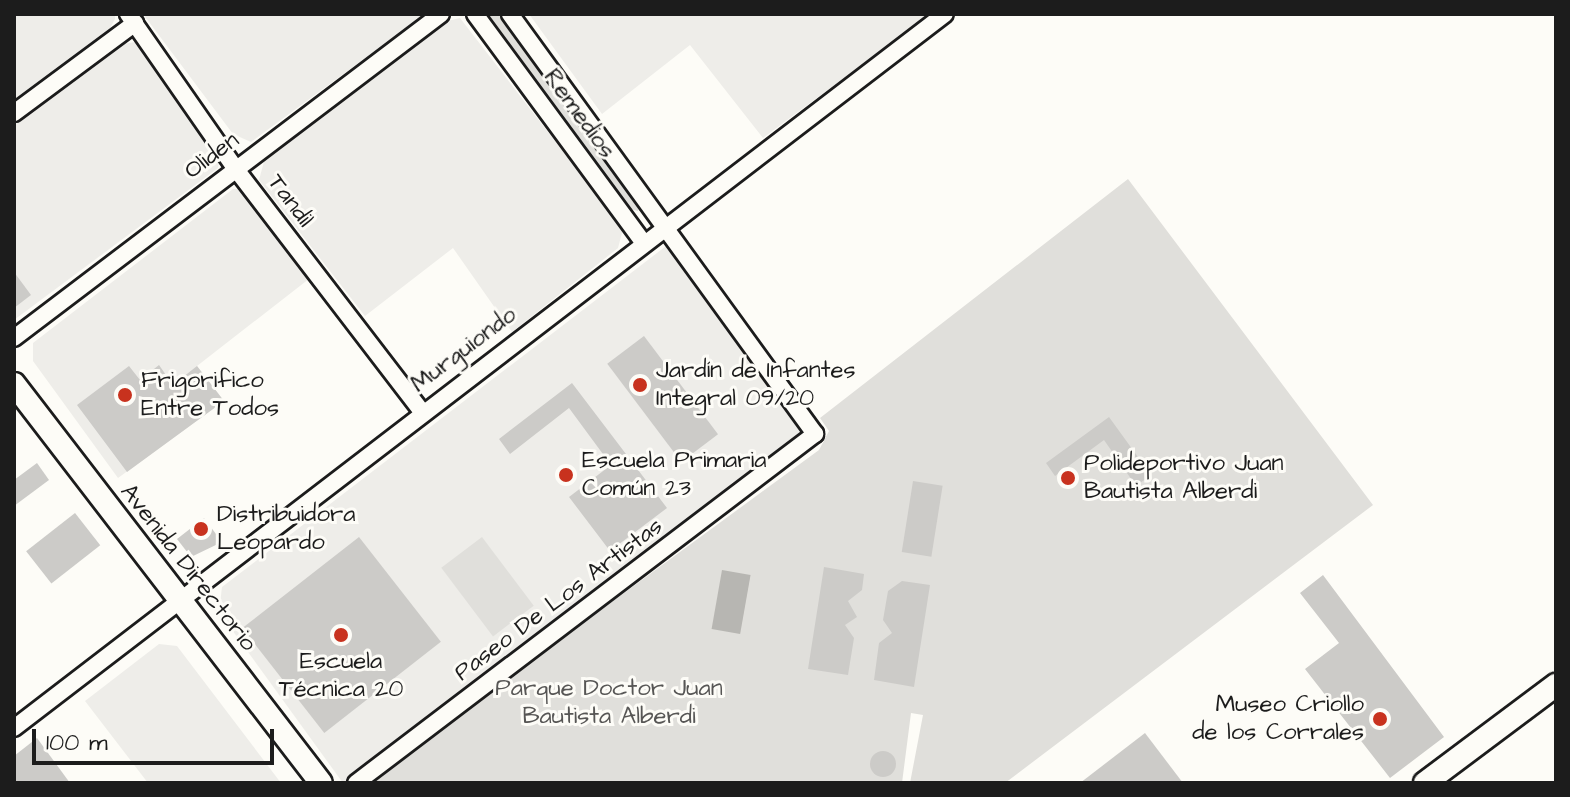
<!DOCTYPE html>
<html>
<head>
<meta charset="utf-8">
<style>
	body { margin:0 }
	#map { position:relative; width:1570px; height:797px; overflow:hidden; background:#fdfcf7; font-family:"Architects Daughter",sans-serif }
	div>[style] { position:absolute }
	.built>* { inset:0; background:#eeede9 }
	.green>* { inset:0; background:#e0dfdb; transform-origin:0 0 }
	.water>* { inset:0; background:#b7b6b2; transform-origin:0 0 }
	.building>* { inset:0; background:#cccbc8; transform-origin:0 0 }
	.round { border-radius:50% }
	.roads { filter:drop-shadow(2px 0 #1c1c1c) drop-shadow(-2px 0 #1c1c1c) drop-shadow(0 2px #1c1c1c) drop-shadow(0 -2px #1c1c1c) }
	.minor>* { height:16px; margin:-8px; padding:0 8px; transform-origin:8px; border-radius:8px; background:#fdfcf7 }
	.major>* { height:22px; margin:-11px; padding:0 11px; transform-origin:11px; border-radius:11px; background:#fdfcf7 }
	.dots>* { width:22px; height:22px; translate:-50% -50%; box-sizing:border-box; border:4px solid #fdfcf7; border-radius:50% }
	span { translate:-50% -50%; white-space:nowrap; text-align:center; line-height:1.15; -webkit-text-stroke:6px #fdfcf7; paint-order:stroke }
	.street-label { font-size:24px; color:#1c1c1c }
	.poi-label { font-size:24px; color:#1c1c1c }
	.left { translate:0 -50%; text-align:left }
	.right { translate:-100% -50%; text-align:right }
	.park-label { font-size:24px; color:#575655 }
	.frame { position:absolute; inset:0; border:16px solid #1c1c1c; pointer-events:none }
	.scale { position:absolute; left:32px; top:729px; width:242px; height:36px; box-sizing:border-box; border:4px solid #1c1c1c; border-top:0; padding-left:10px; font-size:24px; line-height:28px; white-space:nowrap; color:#1c1c1c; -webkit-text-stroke:6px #fdfcf7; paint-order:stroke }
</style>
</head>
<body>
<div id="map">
	<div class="built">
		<i style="clip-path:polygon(14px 14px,115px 14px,115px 19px,107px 34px,14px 105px)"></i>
		<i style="clip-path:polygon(143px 14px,425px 14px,251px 142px,233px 134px)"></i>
		<i style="clip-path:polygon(529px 14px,930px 14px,763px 138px,690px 45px,602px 114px)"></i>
		<i style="clip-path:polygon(460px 18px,623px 229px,618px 248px,512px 332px,453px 248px,365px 316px,259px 180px,265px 158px,443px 22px)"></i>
		<i style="clip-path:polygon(135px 42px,220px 157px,218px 168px,14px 320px,14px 124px,117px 45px)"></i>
		<i style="clip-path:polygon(233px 189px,244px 189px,314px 275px,197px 366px,224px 401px,118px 478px,33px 361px,33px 343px)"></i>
		<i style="clip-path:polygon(670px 243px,805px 432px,343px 783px,219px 612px,222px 587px)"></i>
		<i style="clip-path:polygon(159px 644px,177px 646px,281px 783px,148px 783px,85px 701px)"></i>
	</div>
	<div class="green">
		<i style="clip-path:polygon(486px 14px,500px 14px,640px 201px,638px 211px,627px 208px)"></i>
		<i style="clip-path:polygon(1128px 179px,1373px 505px,1005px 783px,910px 783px,923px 715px,911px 713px,902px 783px,365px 783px,819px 450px,829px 431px,820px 418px)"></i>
		<i style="left:482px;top:537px;width:86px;height:51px;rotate:53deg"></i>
	</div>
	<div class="water">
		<i style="left:722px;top:570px;width:29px;height:60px;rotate:10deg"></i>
	</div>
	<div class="building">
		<i style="clip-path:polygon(14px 272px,31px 295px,14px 308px)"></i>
		<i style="left:644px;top:336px;width:123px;height:46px;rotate:53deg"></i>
		<i style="clip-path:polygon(159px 365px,173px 385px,197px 366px,224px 401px,127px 472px,77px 405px,129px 366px,140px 380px)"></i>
		<i style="clip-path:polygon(572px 383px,667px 508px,610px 551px,569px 497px,611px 465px,569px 408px,510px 454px,499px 439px)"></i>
		<i style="clip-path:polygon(1109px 417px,1151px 475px,1136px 486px,1104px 440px,1055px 476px,1046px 463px)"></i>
		<i style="clip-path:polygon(37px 463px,49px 480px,14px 506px,14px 480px)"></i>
		<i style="left:913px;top:481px;width:30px;height:72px;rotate:9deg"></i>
		<i style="left:75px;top:513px;width:41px;height:62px;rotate:52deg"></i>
		<i style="clip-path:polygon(204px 518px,222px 542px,191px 557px,177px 539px)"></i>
		<i style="left:359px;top:537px;width:133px;height:148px;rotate:52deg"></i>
		<i style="clip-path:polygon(824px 567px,864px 574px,862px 590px,848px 601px,857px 617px,845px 625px,854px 638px,848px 675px,808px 669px)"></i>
		<i style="clip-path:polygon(1323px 575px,1444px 737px,1390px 778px,1305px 669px,1339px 643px,1300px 593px)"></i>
		<i style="clip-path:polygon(902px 581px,930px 585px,914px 687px,874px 680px,879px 643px,892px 633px,883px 620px,888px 591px)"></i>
		<i style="clip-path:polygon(1145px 733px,1183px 783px,1080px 783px)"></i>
		<i style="clip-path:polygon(37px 738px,70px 783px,14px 783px,14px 756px)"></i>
		<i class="round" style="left:870px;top:751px;width:26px;height:26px"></i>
	</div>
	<div class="roads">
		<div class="minor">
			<i style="left:128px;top:14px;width:188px;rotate:55.2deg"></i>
			<i style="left:235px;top:168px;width:307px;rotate:52.5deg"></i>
			<i style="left:475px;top:14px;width:285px;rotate:53.6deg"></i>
			<i style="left:14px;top:113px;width:151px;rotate:-36.6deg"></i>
			<i style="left:14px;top:338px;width:536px;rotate:-37.19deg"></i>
			<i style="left:14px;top:728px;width:1173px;rotate:-37.49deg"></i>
			<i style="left:356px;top:783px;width:577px;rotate:-37.25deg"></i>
			<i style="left:815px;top:434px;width:519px;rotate:-125.99deg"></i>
		</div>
		<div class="major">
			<i style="left:14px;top:384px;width:503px;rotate:52.42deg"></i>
			<i style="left:1425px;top:783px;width:164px;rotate:-36.8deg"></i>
		</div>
	</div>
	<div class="dots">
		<i style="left:640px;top:385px;background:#c8321e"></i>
		<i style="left:125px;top:395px;background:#c8321e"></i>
		<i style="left:566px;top:475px;background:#c8321e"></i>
		<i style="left:1068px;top:478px;background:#c8321e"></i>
		<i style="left:201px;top:529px;background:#c8321e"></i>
		<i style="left:341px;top:635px;background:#c8321e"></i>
		<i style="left:1380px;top:719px;background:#c8321e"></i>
	</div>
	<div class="street-label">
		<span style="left:579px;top:114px;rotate:54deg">Remedios</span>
		<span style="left:212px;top:156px;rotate:-37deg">Oliden</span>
		<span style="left:290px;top:201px;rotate:53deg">Tandil</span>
		<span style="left:464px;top:350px;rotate:-37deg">Murguiondo</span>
		<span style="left:188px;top:568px;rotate:52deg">Avenida Directorio</span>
		<span style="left:559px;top:600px;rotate:-37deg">Paseo De Los Artistas</span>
	</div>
	<div class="poi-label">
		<span class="left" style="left:656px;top:385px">Jardín de Infantes<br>Integral 09/20</span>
		<span class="left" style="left:141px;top:395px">Frigorifico<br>Entre Todos</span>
		<span class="left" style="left:582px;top:475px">Escuela Primaria<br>Común 23</span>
		<span class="left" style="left:1084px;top:478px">Polideportivo Juan<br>Bautista Alberdi</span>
		<span class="left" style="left:217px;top:529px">Distribuidora<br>Leopardo</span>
		<span style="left:341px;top:676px">Escuela<br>Técnica 20</span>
		<span class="right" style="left:1364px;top:719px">Museo Criollo<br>de los Corrales</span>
	</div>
	<div class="park-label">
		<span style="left:609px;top:703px">Parque Doctor Juan<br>Bautista Alberdi</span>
	</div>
	<div class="frame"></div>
	<div class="scale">100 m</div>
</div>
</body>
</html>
